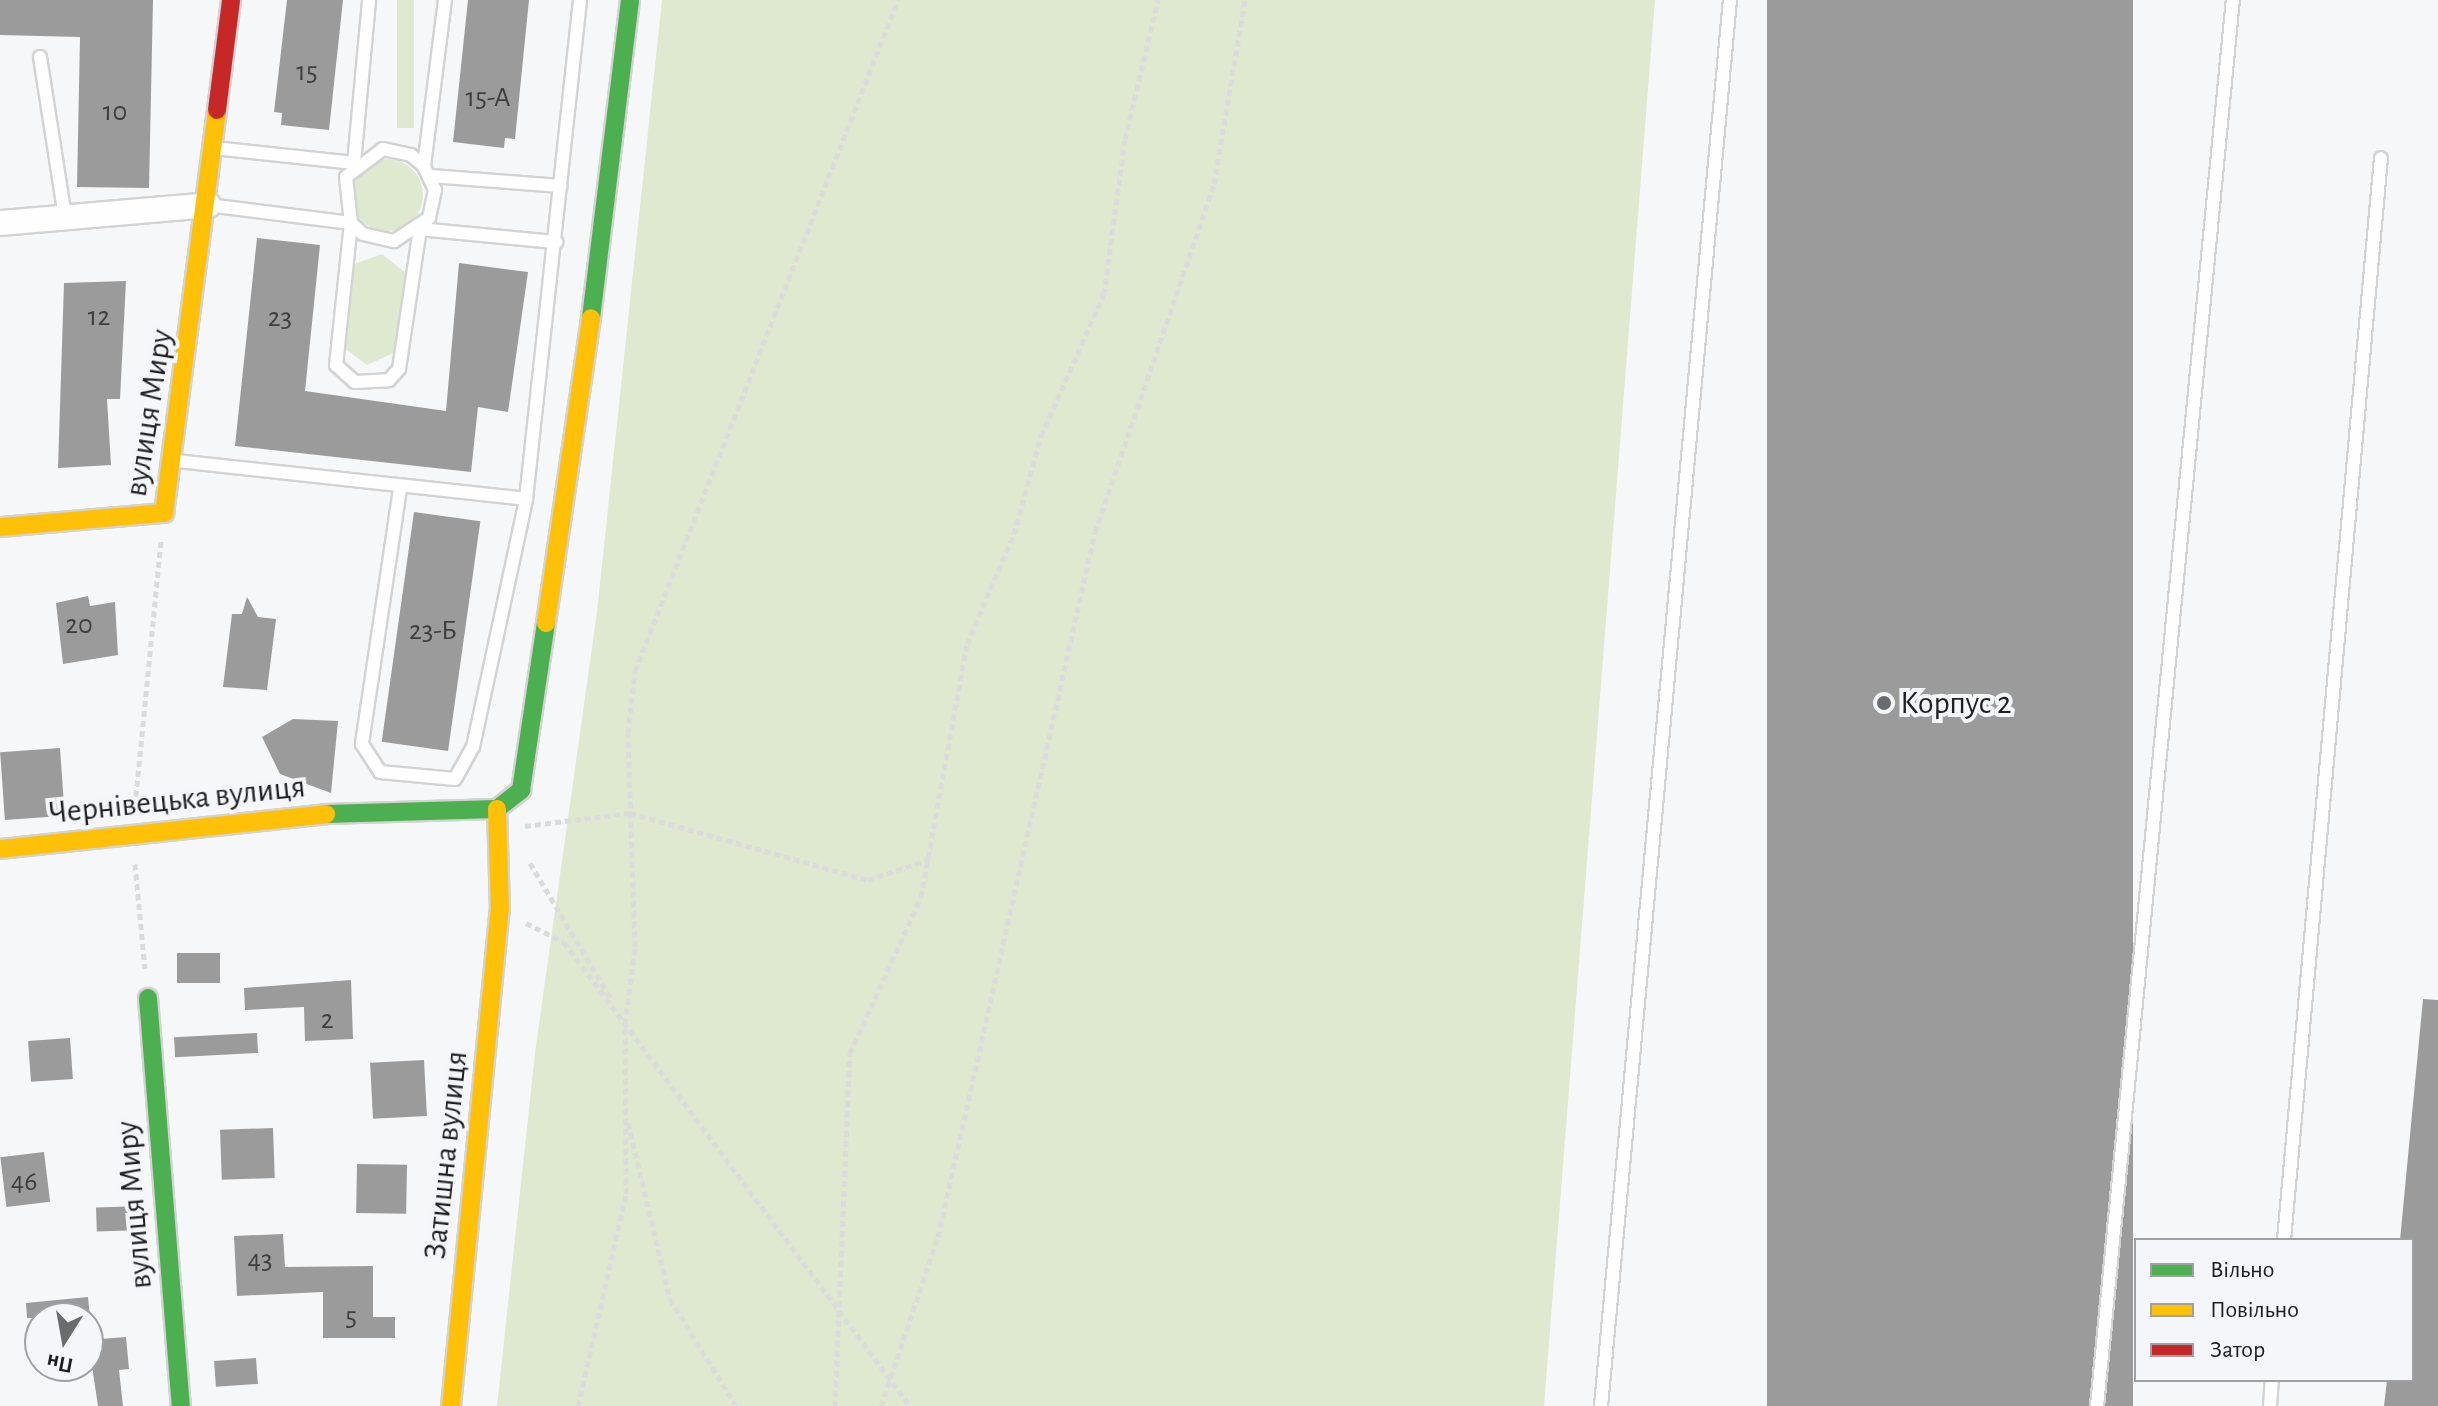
<!DOCTYPE html>
<html>
<head>
<meta charset="utf-8">
<style>
	body { margin:0 }
	#map { position:relative; width:2438px; height:1406px; overflow:hidden; background:#f6f7f8; font-family:"Alegreya Sans",sans-serif }
	div>[style] { position:absolute }
	.green>* { inset:0; background:#dee9cf; transform-origin:0 0 }
	.round { border-radius:50% }
	.building>* { inset:0; background:#9b9b9c; transform-origin:0 0 }
	.path>* { height:5px; margin-top:-2.5px; transform-origin:0; background:repeating-linear-gradient(90deg,#dbdbdc 0 6px,transparent 0 10px) }
	.roads { filter:drop-shadow(2px 0 #d3d3d4) drop-shadow(-2px 0 #d3d3d4) drop-shadow(0 2px #d3d3d4) drop-shadow(0 -2px #d3d3d4) }
	.lane>* { height:12px; margin:-6px; padding:0 6px; transform-origin:6px; border-radius:6px; background:#fefefe }
	.street>* { height:24px; margin:-12px; padding:0 12px; transform-origin:12px; border-radius:12px; background:#fefefe }
	.fast>* { height:18px; margin:-9px; padding:0 9px; transform-origin:9px; border-radius:9px; background:#4caf50 }
	.slow>* { height:18px; margin:-9px; padding:0 9px; transform-origin:9px; border-radius:9px; background:#ffc107 }
	.jam>* { height:18px; margin:-9px; padding:0 9px; transform-origin:9px; border-radius:9px; background:#c62828 }
	.dots>* { width:22px; height:22px; translate:-50% -50%; box-sizing:border-box; border:4px solid #f5f6f9; border-radius:50% }
	span { translate:-50% -50%; white-space:nowrap; text-align:center; line-height:1.15; -webkit-text-stroke:8px #f5f6f9; paint-order:stroke }
	.number-label { font-size:28px; color:#3e3e3f }
	.number-label span { -webkit-text-stroke-width:0 }
	.street-label { font-size:32px; color:#1f1f20 }
	.poi-label { font-size:32px; color:#1f1f20 }
	.left { translate:0 -50%; text-align:left }
	.legend { position:absolute; left:2134px; top:1238px; width:280px; height:144px; box-sizing:border-box; background:#f5f6f9; border:2px solid #9fa0a2; margin:0; padding:10px 14px; list-style:none; font-size:24px; color:#1f1f20 }
	.legend li { display:flex; align-items:center; gap:16px; height:40px }
	.legend b { width:40px; border:2px solid #9fa0a2 }
	.north { position:absolute; left:24px; top:1302px; width:80px; height:80px; box-sizing:border-box; background:#f5f6f9; border:2px solid #9fa0a2; border-radius:50%; rotate:191deg; font-size:22px; font-weight:700; line-height:32px; text-align:center; color:#1f1f20 }
	.north::after { content:''; display:block; margin:auto; width:28px; height:36px; background:#6a6b6c; clip-path:polygon(50% 0,100% 100%,50% 72%,0 100%) }
</style>
</head>
<body>
<div id="map">
	<div class="green">
		<i style="left:397px;top:0;width:17px;height:128px"></i>
		<i style="clip-path:polygon(662px 0,1655px 0,1544px 1406px,497px 1406px,535px 1053px,597px 612px)"></i>
		<i class="round" style="left:351px;top:159px;width:72px;height:72px"></i>
		<i style="clip-path:polygon(382px 254px,407px 274px,398px 351px,367px 365px,343px 347px,351px 265px)"></i>
	</div>
	<div class="building">
		<i style="clip-path:polygon(0 0,153px 0,149px 188px,77px 187px,80px 37px,0 35px)"></i>
		<i style="clip-path:polygon(287px 0,343px 0,329px 130px,281px 125px,282px 113px,274px 112px)"></i>
		<i style="clip-path:polygon(468px 0,529px 0,515px 139px,505px 138px,504px 148px,453px 142px)"></i>
		<i style="left:1767px;top:0;width:366px;height:1412px"></i>
		<i style="clip-path:polygon(257px 238px,320px 245px,305px 391px,446px 411px,459px 263px,528px 272px,508px 412px,478px 407px,471px 472px,235px 446px)"></i>
		<i style="clip-path:polygon(126px 281px,120px 399px,107px 399px,111px 465px,58px 468px,64px 283px)"></i>
		<i style="left:414px;top:512px;width:67px;height:232px;rotate:8deg"></i>
		<i style="clip-path:polygon(88px 596px,90px 606px,115px 602px,118px 655px,63px 664px,56px 603px)"></i>
		<i style="clip-path:polygon(247px 597px,258px 617px,276px 619px,267px 690px,223px 687px,232px 614px,242px 614px)"></i>
		<i style="clip-path:polygon(293px 719px,338px 721px,331px 793px,280px 774px,262px 737px)"></i>
		<i style="left:60px;top:748px;width:68px;height:60px;rotate:86deg"></i>
		<i style="left:220px;top:953px;width:30px;height:43px;rotate:90deg"></i>
		<i style="clip-path:polygon(351px 980px,353px 1039px,305px 1041px,304px 1007px,245px 1010px,244px 988px)"></i>
		<i style="clip-path:polygon(2423px 999px,2438px 1000px,2438px 1406px,2384px 1406px,2387px 1380px,2412px 1380px,2412px 1240px,2400px 1240px)"></i>
		<i style="left:257px;top:1033px;width:20px;height:83px;rotate:87deg"></i>
		<i style="left:70px;top:1038px;width:41px;height:42px;rotate:86deg"></i>
		<i style="left:424px;top:1060px;width:56px;height:54px;rotate:87deg"></i>
		<i style="left:273px;top:1128px;width:50px;height:53px;rotate:88deg"></i>
		<i style="left:44px;top:1152px;width:50px;height:44px;rotate:83deg"></i>
		<i style="left:357px;top:1164px;width:50px;height:49px;rotate:1deg"></i>
		<i style="left:142px;top:1206px;width:24px;height:46px;rotate:88deg"></i>
		<i style="clip-path:polygon(283px 1234px,285px 1267px,373px 1266px,373px 1317px,395px 1317px,395px 1338px,323px 1338px,323px 1292px,237px 1296px,234px 1236px)"></i>
		<i style="clip-path:polygon(88px 1297px,90px 1318px,27px 1318px,26px 1303px)"></i>
		<i style="clip-path:polygon(126px 1337px,129px 1369px,119px 1370px,123px 1406px,98px 1406px,88px 1340px)"></i>
		<i style="left:256px;top:1358px;width:26px;height:42px;rotate:86deg"></i>
	</div>
	<div class="path">
		<i style="left:135px;top:806px;width:266px;rotate:-84.4deg"></i>
		<i style="left:525px;top:826px;width:106px;rotate:-7.1deg"></i>
		<i style="left:630px;top:813px;width:247px;rotate:15.7deg"></i>
		<i style="left:868px;top:880px;width:65px;rotate:-18.7deg"></i>
		<i style="left:530px;top:863px;width:158px;rotate:59.2deg"></i>
		<i style="left:135px;top:864px;width:105px;rotate:84.6deg"></i>
		<i style="left:526px;top:923px;width:42px;rotate:26.6deg"></i>
		<i style="left:564px;top:942px;width:579px;rotate:53.29deg"></i>
		<i style="left:628px;top:1123px;width:181px;rotate:76.6deg"></i>
		<i style="left:670px;top:1299px;width:126px;rotate:58.3deg"></i>
		<i style="left:578px;top:1406px;width:217px;rotate:-77.2deg"></i>
		<i style="left:626px;top:1194px;width:170px;rotate:-90.3deg"></i>
		<i style="left:625px;top:1024px;width:78px;rotate:-82.6deg"></i>
		<i style="left:635px;top:947px;width:214px;rotate:-91.9deg"></i>
		<i style="left:628px;top:733px;width:62px;rotate:-83.6deg"></i>
		<i style="left:635px;top:671px;width:721px;rotate:-68.6deg"></i>
		<i style="left:835px;top:1406px;width:353px;rotate:-87.6deg"></i>
		<i style="left:850px;top:1053px;width:171px;rotate:-65.5deg"></i>
		<i style="left:921px;top:897px;width:257px;rotate:-79.7deg"></i>
		<i style="left:967px;top:644px;width:120px;rotate:-66.9deg"></i>
		<i style="left:1014px;top:534px;width:102px;rotate:-74.6deg"></i>
		<i style="left:1041px;top:436px;width:155px;rotate:-66.1deg"></i>
		<i style="left:1104px;top:294px;width:156px;rotate:-82.3deg"></i>
		<i style="left:1125px;top:139px;width:143px;rotate:-76.6deg"></i>
		<i style="left:881px;top:1406px;width:178px;rotate:-71.4deg"></i>
		<i style="left:938px;top:1237px;width:722px;rotate:-77.45deg"></i>
		<i style="left:1095px;top:532px;width:368px;rotate:-71.1deg"></i>
		<i style="left:1214px;top:184px;width:187px;rotate:-80.4deg"></i>
	</div>
	<div class="roads">
		<div class="lane">
			<i style="left:40px;top:57px;width:161px;rotate:81.1deg"></i>
			<i style="left:214px;top:148px;width:141px;rotate:6.1deg"></i>
			<i style="left:354px;top:163px;width:164px;rotate:-84.7deg"></i>
			<i style="left:424px;top:166px;width:167px;rotate:-82.8deg"></i>
			<i style="left:431px;top:176px;width:130px;rotate:4.4deg"></i>
			<i style="left:208px;top:205px;width:144px;rotate:7.2deg"></i>
			<i style="left:351px;top:223px;width:16px;rotate:43deg"></i>
			<i style="left:363px;top:234px;width:32px;rotate:13deg"></i>
			<i style="left:394px;top:241px;width:42px;rotate:-33.3deg"></i>
			<i style="left:429px;top:218px;width:29px;rotate:-78deg"></i>
			<i style="left:435px;top:190px;width:26px;rotate:-115deg"></i>
			<i style="left:424px;top:166px;width:17px;rotate:-140deg"></i>
			<i style="left:411px;top:155px;width:29px;rotate:-168deg"></i>
			<i style="left:383px;top:149px;width:46px;rotate:142.9deg"></i>
			<i style="left:346px;top:177px;width:46px;rotate:83.8deg"></i>
			<i style="left:351px;top:223px;width:143px;rotate:96deg"></i>
			<i style="left:336px;top:365px;width:25px;rotate:42deg"></i>
			<i style="left:355px;top:382px;width:34px;rotate:-3deg"></i>
			<i style="left:389px;top:380px;width:15px;rotate:-48deg"></i>
			<i style="left:399px;top:369px;width:142px;rotate:-81.5deg"></i>
			<i style="left:420px;top:229px;width:137px;rotate:5.5deg"></i>
			<i style="left:177px;top:461px;width:351px;rotate:6.2deg"></i>
			<i style="left:400px;top:489px;width:258px;rotate:98.5deg"></i>
			<i style="left:362px;top:744px;width:33px;rotate:57deg"></i>
			<i style="left:380px;top:772px;width:75px;rotate:5.3deg"></i>
			<i style="left:455px;top:779px;width:37px;rotate:-61deg"></i>
			<i style="left:473px;top:747px;width:254px;rotate:-77.9deg"></i>
			<i style="left:526px;top:499px;width:502px;rotate:-83.82deg"></i>
			<i style="left:2284px;top:1240px;width:1086px;rotate:-84.88deg"></i>
			<i style="left:1601px;top:1406px;width:1412px;rotate:-84.76deg"></i>
			<i style="left:2097px;top:1406px;width:1413px;rotate:-84.48deg"></i>
			<i style="left:2270px;top:1406px;width:26px;rotate:-86deg"></i>
		</div>
		<div class="street">
			<i style="left:0;top:223px;width:209px;rotate:-4.9deg"></i>
		</div>
		<div class="fast">
			<i style="left:591px;top:318px;width:320px;rotate:-83deg"></i>
			<i style="left:326px;top:814px;width:171px;rotate:-1.7deg"></i>
			<i style="left:497px;top:809px;width:31px;rotate:-38deg"></i>
			<i style="left:521px;top:790px;width:169px;rotate:-81.5deg"></i>
			<i style="left:148px;top:998px;width:409px;rotate:85.4deg"></i>
		</div>
		<div class="slow">
			<i style="left:0;top:527px;width:165px;rotate:-4.9deg"></i>
			<i style="left:164px;top:513px;width:406px;rotate:-82.5deg"></i>
			<i style="left:546px;top:623px;width:308px;rotate:-81.6deg"></i>
			<i style="left:0;top:849px;width:328px;rotate:-6.1deg"></i>
			<i style="left:451px;top:1406px;width:498px;rotate:-84.4deg"></i>
			<i style="left:500px;top:910px;width:101px;rotate:-91.7deg"></i>
		</div>
		<div class="jam">
			<i style="left:217px;top:110px;width:111px;rotate:-82.7deg"></i>
		</div>
	</div>
	<div class="dots">
		<i style="left:1884px;top:703px;background:#6a6b6c"></i>
	</div>
	<div class="number-label">
		<span style="left:307px;top:72px">15</span>
		<span style="left:488px;top:98px">15-А</span>
		<span style="left:115px;top:112px">10</span>
		<span style="left:99px;top:317px">12</span>
		<span style="left:280px;top:318px">23</span>
		<span style="left:79px;top:625px">20</span>
		<span style="left:433px;top:631px">23-Б</span>
		<span style="left:327px;top:1020px">2</span>
		<span style="left:24px;top:1182px">46</span>
		<span style="left:260px;top:1260px">43</span>
		<span style="left:351px;top:1317px">5</span>
	</div>
	<div class="street-label">
		<span style="left:149px;top:413px;rotate:-81deg">вулиця Миру</span>
		<span style="left:177px;top:800px;rotate:-6deg">Чернівецька вулиця</span>
		<span style="left:446px;top:1155px;rotate:-84deg">Затишна вулиця</span>
		<span style="left:134px;top:1205px;rotate:-95deg">вулиця Миру</span>
	</div>
	<div class="poi-label">
		<span class="left" style="left:1900px;top:703px">Корпус 2</span>
	</div>
	<ul class="legend">
	<li><b style="height:10px;background:#4caf50"></b>Вільно</li>
	<li><b style="height:10px;background:#ffc107"></b>Повільно</li>
	<li><b style="height:10px;background:#c62828"></b>Затор</li>
	</ul>
	<div class="north">Пн</div>
</div>
</body>
</html>
